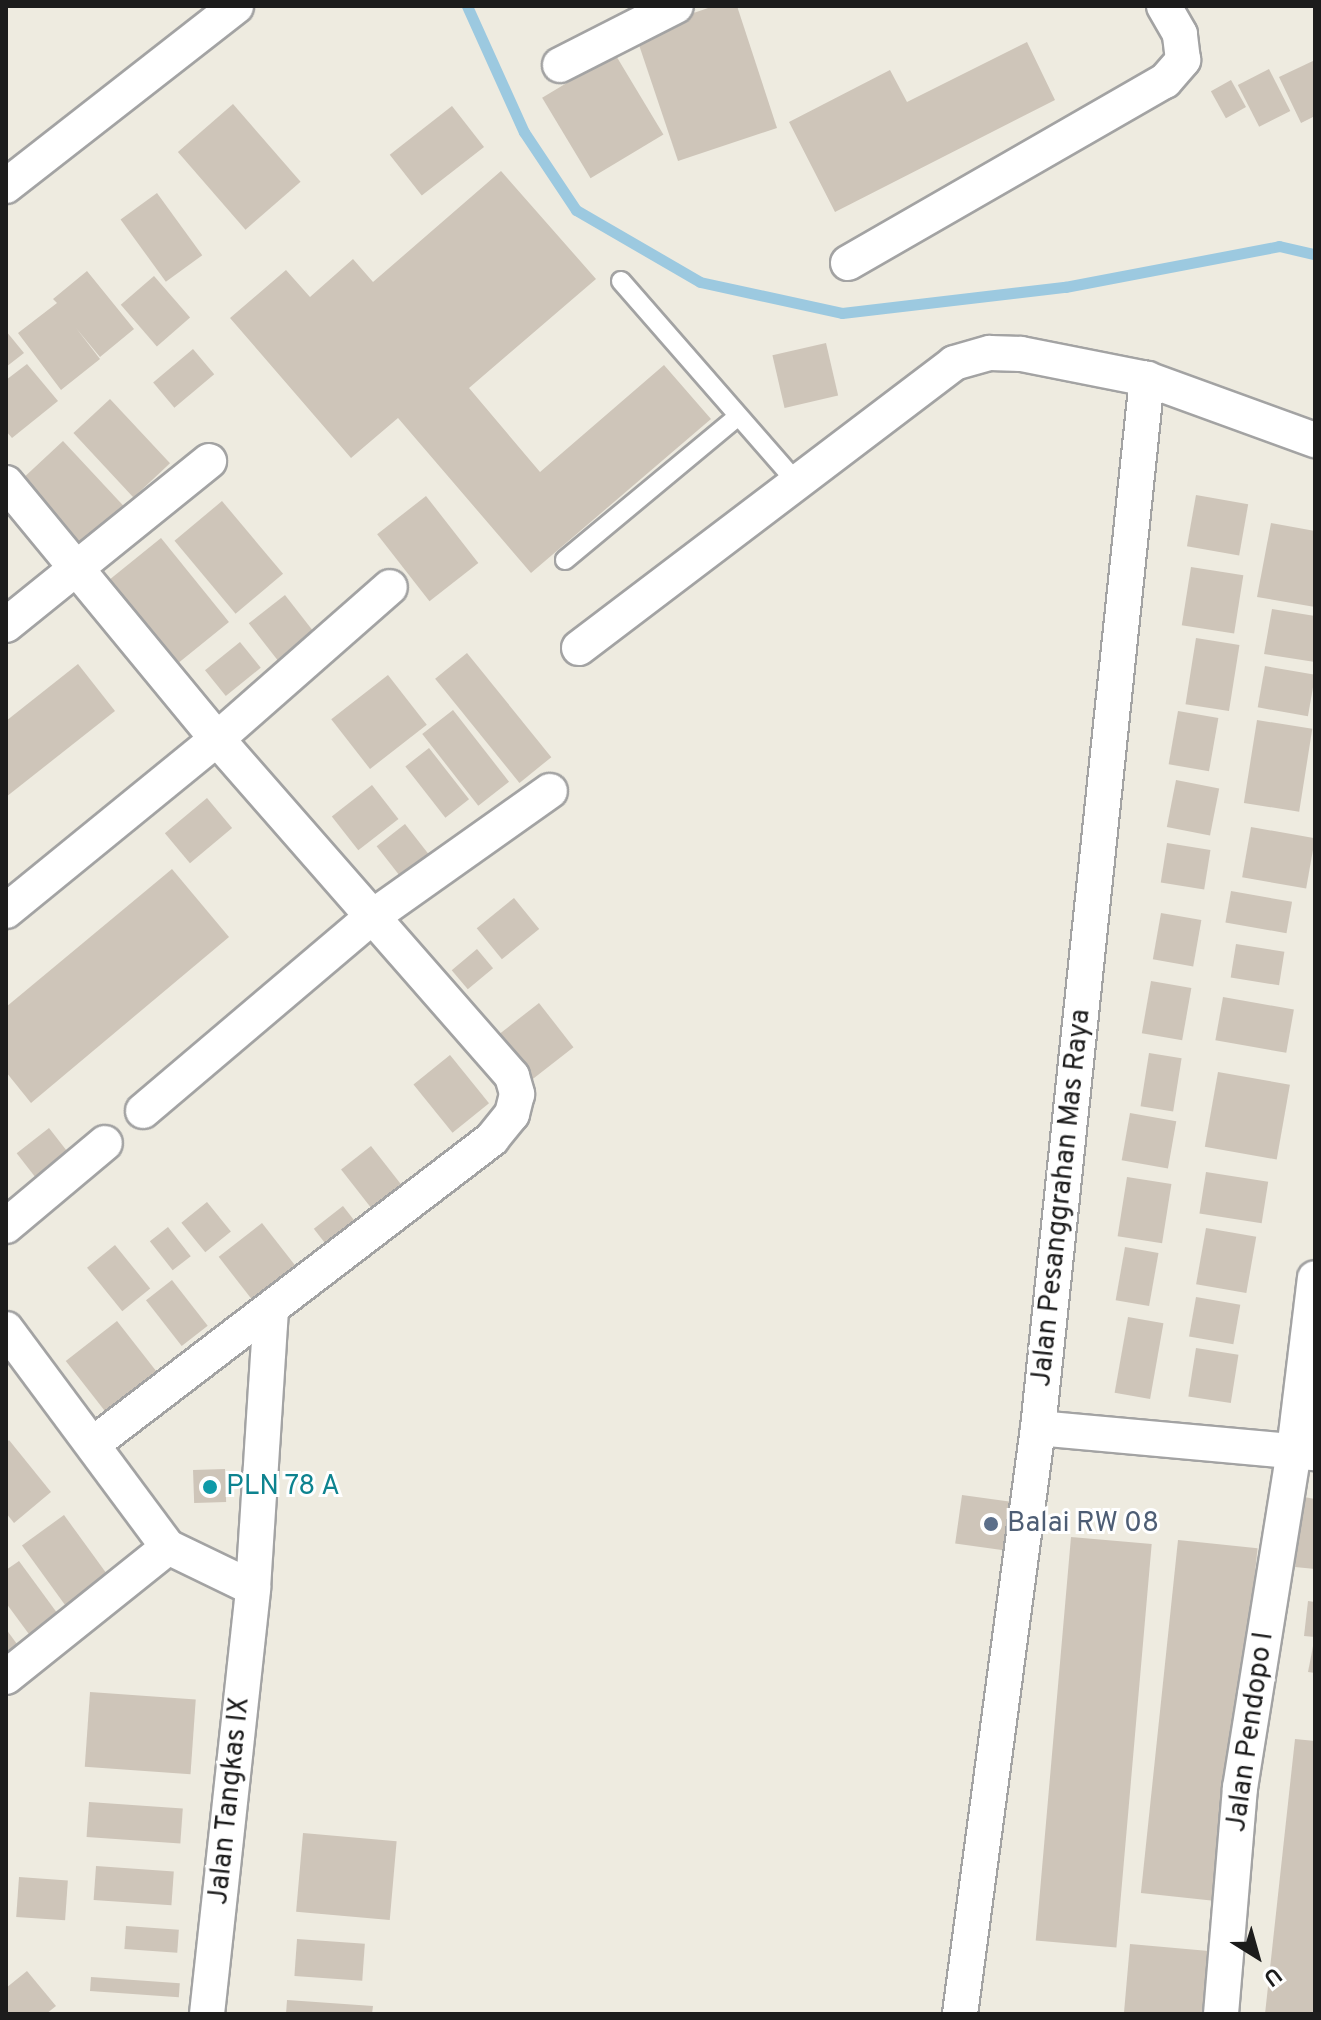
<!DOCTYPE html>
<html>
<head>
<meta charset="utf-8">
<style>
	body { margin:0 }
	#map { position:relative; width:1321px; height:2020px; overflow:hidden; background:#eeebe0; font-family:Overpass,sans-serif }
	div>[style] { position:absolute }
	.stream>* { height:11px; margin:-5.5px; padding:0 5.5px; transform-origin:5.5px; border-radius:5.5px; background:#9cc9e0 }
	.building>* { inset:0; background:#cec5b9; transform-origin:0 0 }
	.roads { filter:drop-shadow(2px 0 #a3a3a3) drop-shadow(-2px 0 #a3a3a3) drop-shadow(0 2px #a3a3a3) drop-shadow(0 -2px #a3a3a3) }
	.lane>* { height:18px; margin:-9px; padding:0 9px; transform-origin:9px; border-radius:9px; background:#fff }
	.street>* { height:34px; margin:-17px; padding:0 17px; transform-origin:17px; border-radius:17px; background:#fff }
	.dots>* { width:22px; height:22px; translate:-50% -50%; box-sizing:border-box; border:4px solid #fff; border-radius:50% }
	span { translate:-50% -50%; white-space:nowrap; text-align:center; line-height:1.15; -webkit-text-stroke:6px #fff; paint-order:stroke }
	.street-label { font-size:28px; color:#1c1c1c }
	.culture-label { font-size:28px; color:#0d838f }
	.left { translate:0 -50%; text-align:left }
	.service-label { font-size:28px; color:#4e5e75 }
	.frame { position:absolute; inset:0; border:8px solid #1c1c1c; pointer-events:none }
	.north { position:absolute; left:1217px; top:1916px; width:80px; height:80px; -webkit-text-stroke:6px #fff; paint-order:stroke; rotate:143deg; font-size:22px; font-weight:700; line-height:32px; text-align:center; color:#1c1c1c }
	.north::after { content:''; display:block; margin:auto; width:28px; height:36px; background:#1c1c1c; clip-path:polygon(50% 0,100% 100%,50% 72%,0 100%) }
</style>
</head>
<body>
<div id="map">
	<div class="stream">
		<i style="left:467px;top:6px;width:138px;rotate:65.7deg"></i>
		<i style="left:524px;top:132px;width:94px;rotate:56.3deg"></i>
		<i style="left:576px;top:210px;width:143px;rotate:30.1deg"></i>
		<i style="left:700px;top:282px;width:145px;rotate:12.3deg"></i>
		<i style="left:842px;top:313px;width:225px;rotate:-6.7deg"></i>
		<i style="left:1065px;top:287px;width:218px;rotate:-10.8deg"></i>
		<i style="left:1279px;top:246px;width:37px;rotate:13deg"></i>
	</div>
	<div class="building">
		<i style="clip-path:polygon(714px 6px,737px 6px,777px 128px,678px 161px,635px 33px)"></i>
		<i style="clip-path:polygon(1027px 42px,1055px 100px,835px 212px,789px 122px,890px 70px,907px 102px)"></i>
		<i style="left:615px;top:54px;width:94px;height:85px;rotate:59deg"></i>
		<i style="clip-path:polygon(1315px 60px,1315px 116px,1301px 123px,1279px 77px)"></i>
		<i style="left:1269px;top:69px;width:47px;height:35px;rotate:63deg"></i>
		<i style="left:1231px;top:80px;width:31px;height:23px;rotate:61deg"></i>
		<i style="left:233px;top:104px;width:103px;height:73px;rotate:49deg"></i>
		<i style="left:452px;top:106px;width:52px;height:79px;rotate:52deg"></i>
		<i style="clip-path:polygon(501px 171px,596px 279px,469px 388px,540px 472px,664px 365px,711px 419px,531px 573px,398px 418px,351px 458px,230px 318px,286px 270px,310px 297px,353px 259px,373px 282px)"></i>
		<i style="left:157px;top:193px;width:77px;height:45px;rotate:54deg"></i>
		<i style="clip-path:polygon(87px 271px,134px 329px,100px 357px,76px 328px,100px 359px,61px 390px,18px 333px,57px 303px,53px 299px)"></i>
		<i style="left:154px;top:276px;width:55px;height:44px;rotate:49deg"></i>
		<i style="clip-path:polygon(6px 331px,24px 353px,6px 367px)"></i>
		<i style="left:826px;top:343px;width:54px;height:55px;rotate:77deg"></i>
		<i style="left:193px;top:349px;width:33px;height:52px;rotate:50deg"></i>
		<i style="clip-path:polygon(27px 364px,58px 401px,12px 438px,6px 431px,6px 380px)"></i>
		<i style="left:110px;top:399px;width:88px;height:50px;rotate:47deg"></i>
		<i style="left:63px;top:441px;width:96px;height:62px;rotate:47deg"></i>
		<i style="left:1196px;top:495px;width:53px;height:52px;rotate:10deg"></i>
		<i style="left:426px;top:496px;width:85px;height:62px;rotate:52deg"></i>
		<i style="left:222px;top:501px;width:95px;height:62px;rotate:50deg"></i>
		<i style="clip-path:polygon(1271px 523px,1315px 531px,1315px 607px,1257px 597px)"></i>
		<i style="left:161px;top:538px;width:108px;height:66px;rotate:51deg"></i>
		<i style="left:1191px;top:567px;width:53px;height:59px;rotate:9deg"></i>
		<i style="left:285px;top:595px;width:52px;height:46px;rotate:52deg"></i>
		<i style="clip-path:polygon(1272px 609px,1315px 616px,1315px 662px,1264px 654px)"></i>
		<i style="left:1196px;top:638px;width:44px;height:67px;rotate:9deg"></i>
		<i style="left:240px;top:642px;width:33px;height:45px;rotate:51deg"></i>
		<i style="left:467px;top:653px;width:134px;height:41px;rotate:51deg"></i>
		<i style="clip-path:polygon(78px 664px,115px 711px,6px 797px,6px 721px)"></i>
		<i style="left:1265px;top:666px;width:51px;height:42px;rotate:10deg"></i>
		<i style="left:388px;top:675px;width:63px;height:72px;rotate:52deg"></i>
		<i style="left:453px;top:710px;width:91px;height:39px;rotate:52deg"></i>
		<i style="left:1178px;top:711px;width:41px;height:54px;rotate:10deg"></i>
		<i style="left:1257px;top:720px;width:56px;height:84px;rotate:9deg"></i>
		<i style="left:429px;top:748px;width:65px;height:30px;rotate:52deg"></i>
		<i style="left:1176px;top:780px;width:44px;height:48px;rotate:11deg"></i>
		<i style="left:372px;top:785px;width:43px;height:51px;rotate:52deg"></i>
		<i style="left:207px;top:798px;width:39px;height:55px;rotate:50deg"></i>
		<i style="left:405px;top:824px;width:41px;height:36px;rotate:52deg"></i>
		<i style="left:1251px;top:827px;width:65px;height:51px;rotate:10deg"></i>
		<i style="left:1167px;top:843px;width:44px;height:40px;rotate:9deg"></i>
		<i style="clip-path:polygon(172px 869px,229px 937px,31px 1103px,6px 1072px,6px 1007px)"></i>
		<i style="left:1231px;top:891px;width:62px;height:32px;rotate:10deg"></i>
		<i style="left:514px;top:898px;width:40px;height:48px;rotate:51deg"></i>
		<i style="left:1161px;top:913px;width:41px;height:47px;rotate:10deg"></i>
		<i style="left:1236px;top:944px;width:49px;height:34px;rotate:9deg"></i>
		<i style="left:477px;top:949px;width:25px;height:33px;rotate:50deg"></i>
		<i style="left:1151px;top:981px;width:41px;height:53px;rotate:10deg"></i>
		<i style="left:1223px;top:997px;width:72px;height:44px;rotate:10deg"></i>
		<i style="left:539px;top:1003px;width:56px;height:63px;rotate:52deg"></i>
		<i style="left:1149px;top:1053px;width:33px;height:54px;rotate:9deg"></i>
		<i style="left:450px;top:1055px;width:62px;height:47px;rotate:51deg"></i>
		<i style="left:1218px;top:1072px;width:73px;height:76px;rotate:10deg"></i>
		<i style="left:1130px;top:1113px;width:47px;height:48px;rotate:10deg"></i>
		<i style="left:49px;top:1128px;width:37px;height:41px;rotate:52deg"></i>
		<i style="left:371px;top:1146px;width:55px;height:38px;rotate:52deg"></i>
		<i style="left:1206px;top:1172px;width:63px;height:42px;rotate:9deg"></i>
		<i style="left:1127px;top:1177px;width:45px;height:60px;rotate:9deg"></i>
		<i style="left:207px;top:1202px;width:38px;height:33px;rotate:51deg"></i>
		<i style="left:343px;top:1206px;width:37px;height:37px;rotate:52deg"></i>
		<i style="left:262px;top:1223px;width:66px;height:55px;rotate:52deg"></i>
		<i style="left:168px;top:1227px;width:37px;height:23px;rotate:52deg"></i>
		<i style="left:1206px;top:1228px;width:51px;height:57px;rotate:10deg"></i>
		<i style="left:115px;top:1245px;width:56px;height:36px;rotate:51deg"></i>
		<i style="left:1125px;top:1247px;width:34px;height:54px;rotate:10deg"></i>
		<i style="left:172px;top:1280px;width:58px;height:33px;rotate:52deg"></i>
		<i style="left:1196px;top:1297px;width:45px;height:40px;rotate:10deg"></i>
		<i style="left:1128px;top:1317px;width:36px;height:77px;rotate:10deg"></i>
		<i style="left:117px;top:1321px;width:68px;height:65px;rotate:52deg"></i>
		<i style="left:1196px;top:1348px;width:43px;height:49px;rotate:9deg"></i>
		<i style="clip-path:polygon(9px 1440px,51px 1492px,14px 1523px,6px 1513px,6px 1443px)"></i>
		<i style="left:225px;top:1469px;width:33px;height:32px;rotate:88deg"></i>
		<i style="left:962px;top:1495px;width:67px;height:49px;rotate:8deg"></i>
		<i style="clip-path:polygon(1304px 1497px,1315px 1499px,1315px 1569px,1295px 1567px)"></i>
		<i style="left:64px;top:1515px;width:82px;height:52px;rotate:54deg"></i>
		<i style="left:1071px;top:1537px;width:81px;height:405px;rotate:5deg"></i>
		<i style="left:1178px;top:1540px;width:80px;height:355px;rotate:6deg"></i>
		<i style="clip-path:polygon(19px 1561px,63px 1621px,34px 1641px,6px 1603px,6px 1570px)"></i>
		<i style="clip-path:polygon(1308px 1601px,1315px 1602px,1315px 1637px,1304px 1636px)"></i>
		<i style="clip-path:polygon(6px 1629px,25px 1655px,6px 1669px)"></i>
		<i style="clip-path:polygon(1314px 1641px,1315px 1641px,1315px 1673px,1308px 1672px)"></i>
		<i style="left:90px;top:1692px;width:106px;height:75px;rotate:4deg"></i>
		<i style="clip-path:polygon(1295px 1739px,1315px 1741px,1315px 2014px,1265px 2014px)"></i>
		<i style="left:89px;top:1802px;width:94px;height:35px;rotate:4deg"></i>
		<i style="left:303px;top:1833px;width:94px;height:79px;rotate:5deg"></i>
		<i style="left:96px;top:1866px;width:78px;height:34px;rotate:4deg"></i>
		<i style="left:19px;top:1877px;width:49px;height:40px;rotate:4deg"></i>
		<i style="left:126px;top:1926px;width:53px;height:23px;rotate:4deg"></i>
		<i style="left:297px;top:1939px;width:68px;height:37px;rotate:4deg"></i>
		<i style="left:1130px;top:1944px;width:79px;height:70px;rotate:5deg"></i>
		<i style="clip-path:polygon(27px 1971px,56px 2006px,46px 2014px,6px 2014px,6px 1988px)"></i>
		<i style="left:91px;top:1977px;width:89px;height:14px;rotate:4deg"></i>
		<i style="clip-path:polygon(287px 2000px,373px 2006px,372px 2014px,286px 2014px)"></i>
	</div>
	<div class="roads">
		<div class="lane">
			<i style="left:621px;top:281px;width:268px;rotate:48.9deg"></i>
			<i style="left:565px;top:560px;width:224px;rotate:-39.7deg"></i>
		</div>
		<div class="street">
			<i style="left:560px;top:65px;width:130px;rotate:-27deg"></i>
			<i style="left:6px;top:186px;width:292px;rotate:-38deg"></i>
			<i style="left:848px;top:263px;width:366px;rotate:-29.9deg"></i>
			<i style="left:1165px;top:81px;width:28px;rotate:-49deg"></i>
			<i style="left:1183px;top:60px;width:26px;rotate:-97deg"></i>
			<i style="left:1180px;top:34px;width:32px;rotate:-120deg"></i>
			<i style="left:6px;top:483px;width:332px;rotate:50.5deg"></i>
			<i style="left:217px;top:739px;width:448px;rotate:48.8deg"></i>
			<i style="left:512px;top:1076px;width:19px;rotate:74deg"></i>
			<i style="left:517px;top:1094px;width:21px;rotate:104deg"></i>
			<i style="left:512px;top:1114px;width:32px;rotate:129deg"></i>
			<i style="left:492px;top:1139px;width:502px;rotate:142.61deg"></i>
			<i style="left:6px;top:625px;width:261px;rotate:-38.9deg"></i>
			<i style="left:579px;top:648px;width:471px;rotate:-37.2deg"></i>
			<i style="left:954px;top:363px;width:37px;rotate:-16deg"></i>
			<i style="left:990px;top:353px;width:31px;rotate:2deg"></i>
			<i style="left:1021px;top:354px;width:128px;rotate:11.2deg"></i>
			<i style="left:1147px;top:379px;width:179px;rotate:20deg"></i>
			<i style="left:6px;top:911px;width:272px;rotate:-39.2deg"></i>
			<i style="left:217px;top:739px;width:230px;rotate:-41.3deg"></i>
			<i style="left:143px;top:1111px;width:300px;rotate:-40.3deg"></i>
			<i style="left:372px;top:917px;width:218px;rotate:-35.3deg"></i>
			<i style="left:6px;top:1226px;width:129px;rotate:-40deg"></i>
			<i style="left:6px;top:1329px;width:272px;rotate:53.4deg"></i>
			<i style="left:168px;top:1547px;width:94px;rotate:25.8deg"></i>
			<i style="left:1038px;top:1428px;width:278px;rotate:5.2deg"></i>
			<i style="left:6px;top:1677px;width:208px;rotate:-38.7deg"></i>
			<i style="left:207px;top:2014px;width:428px;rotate:-83.8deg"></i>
			<i style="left:253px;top:1588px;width:278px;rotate:-86.3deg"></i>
			<i style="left:960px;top:2014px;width:591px;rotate:-82.42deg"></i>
			<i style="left:1038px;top:1428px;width:1055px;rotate:-84.07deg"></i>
			<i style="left:1221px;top:2014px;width:227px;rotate:-85.2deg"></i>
			<i style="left:1240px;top:1788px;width:341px;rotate:-80.9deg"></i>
			<i style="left:1294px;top:1451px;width:174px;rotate:-83.1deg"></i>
		</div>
	</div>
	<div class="dots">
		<i style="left:210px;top:1487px;background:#0f9aa8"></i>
		<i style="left:991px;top:1524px;background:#5c6f8a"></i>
	</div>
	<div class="street-label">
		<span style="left:1062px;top:1198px;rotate:-84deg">Jalan Pesanggrahan Mas Raya</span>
		<span style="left:1251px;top:1732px;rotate:-82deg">Jalan Pendopo I</span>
		<span style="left:230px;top:1801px;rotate:-84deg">Jalan Tangkas IX</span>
	</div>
	<div class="culture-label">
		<span class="left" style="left:226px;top:1487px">PLN 78 A</span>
	</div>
	<div class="service-label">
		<span class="left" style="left:1007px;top:1524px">Balai RW 08</span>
	</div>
	<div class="frame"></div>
	<div class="north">U</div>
</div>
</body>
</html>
